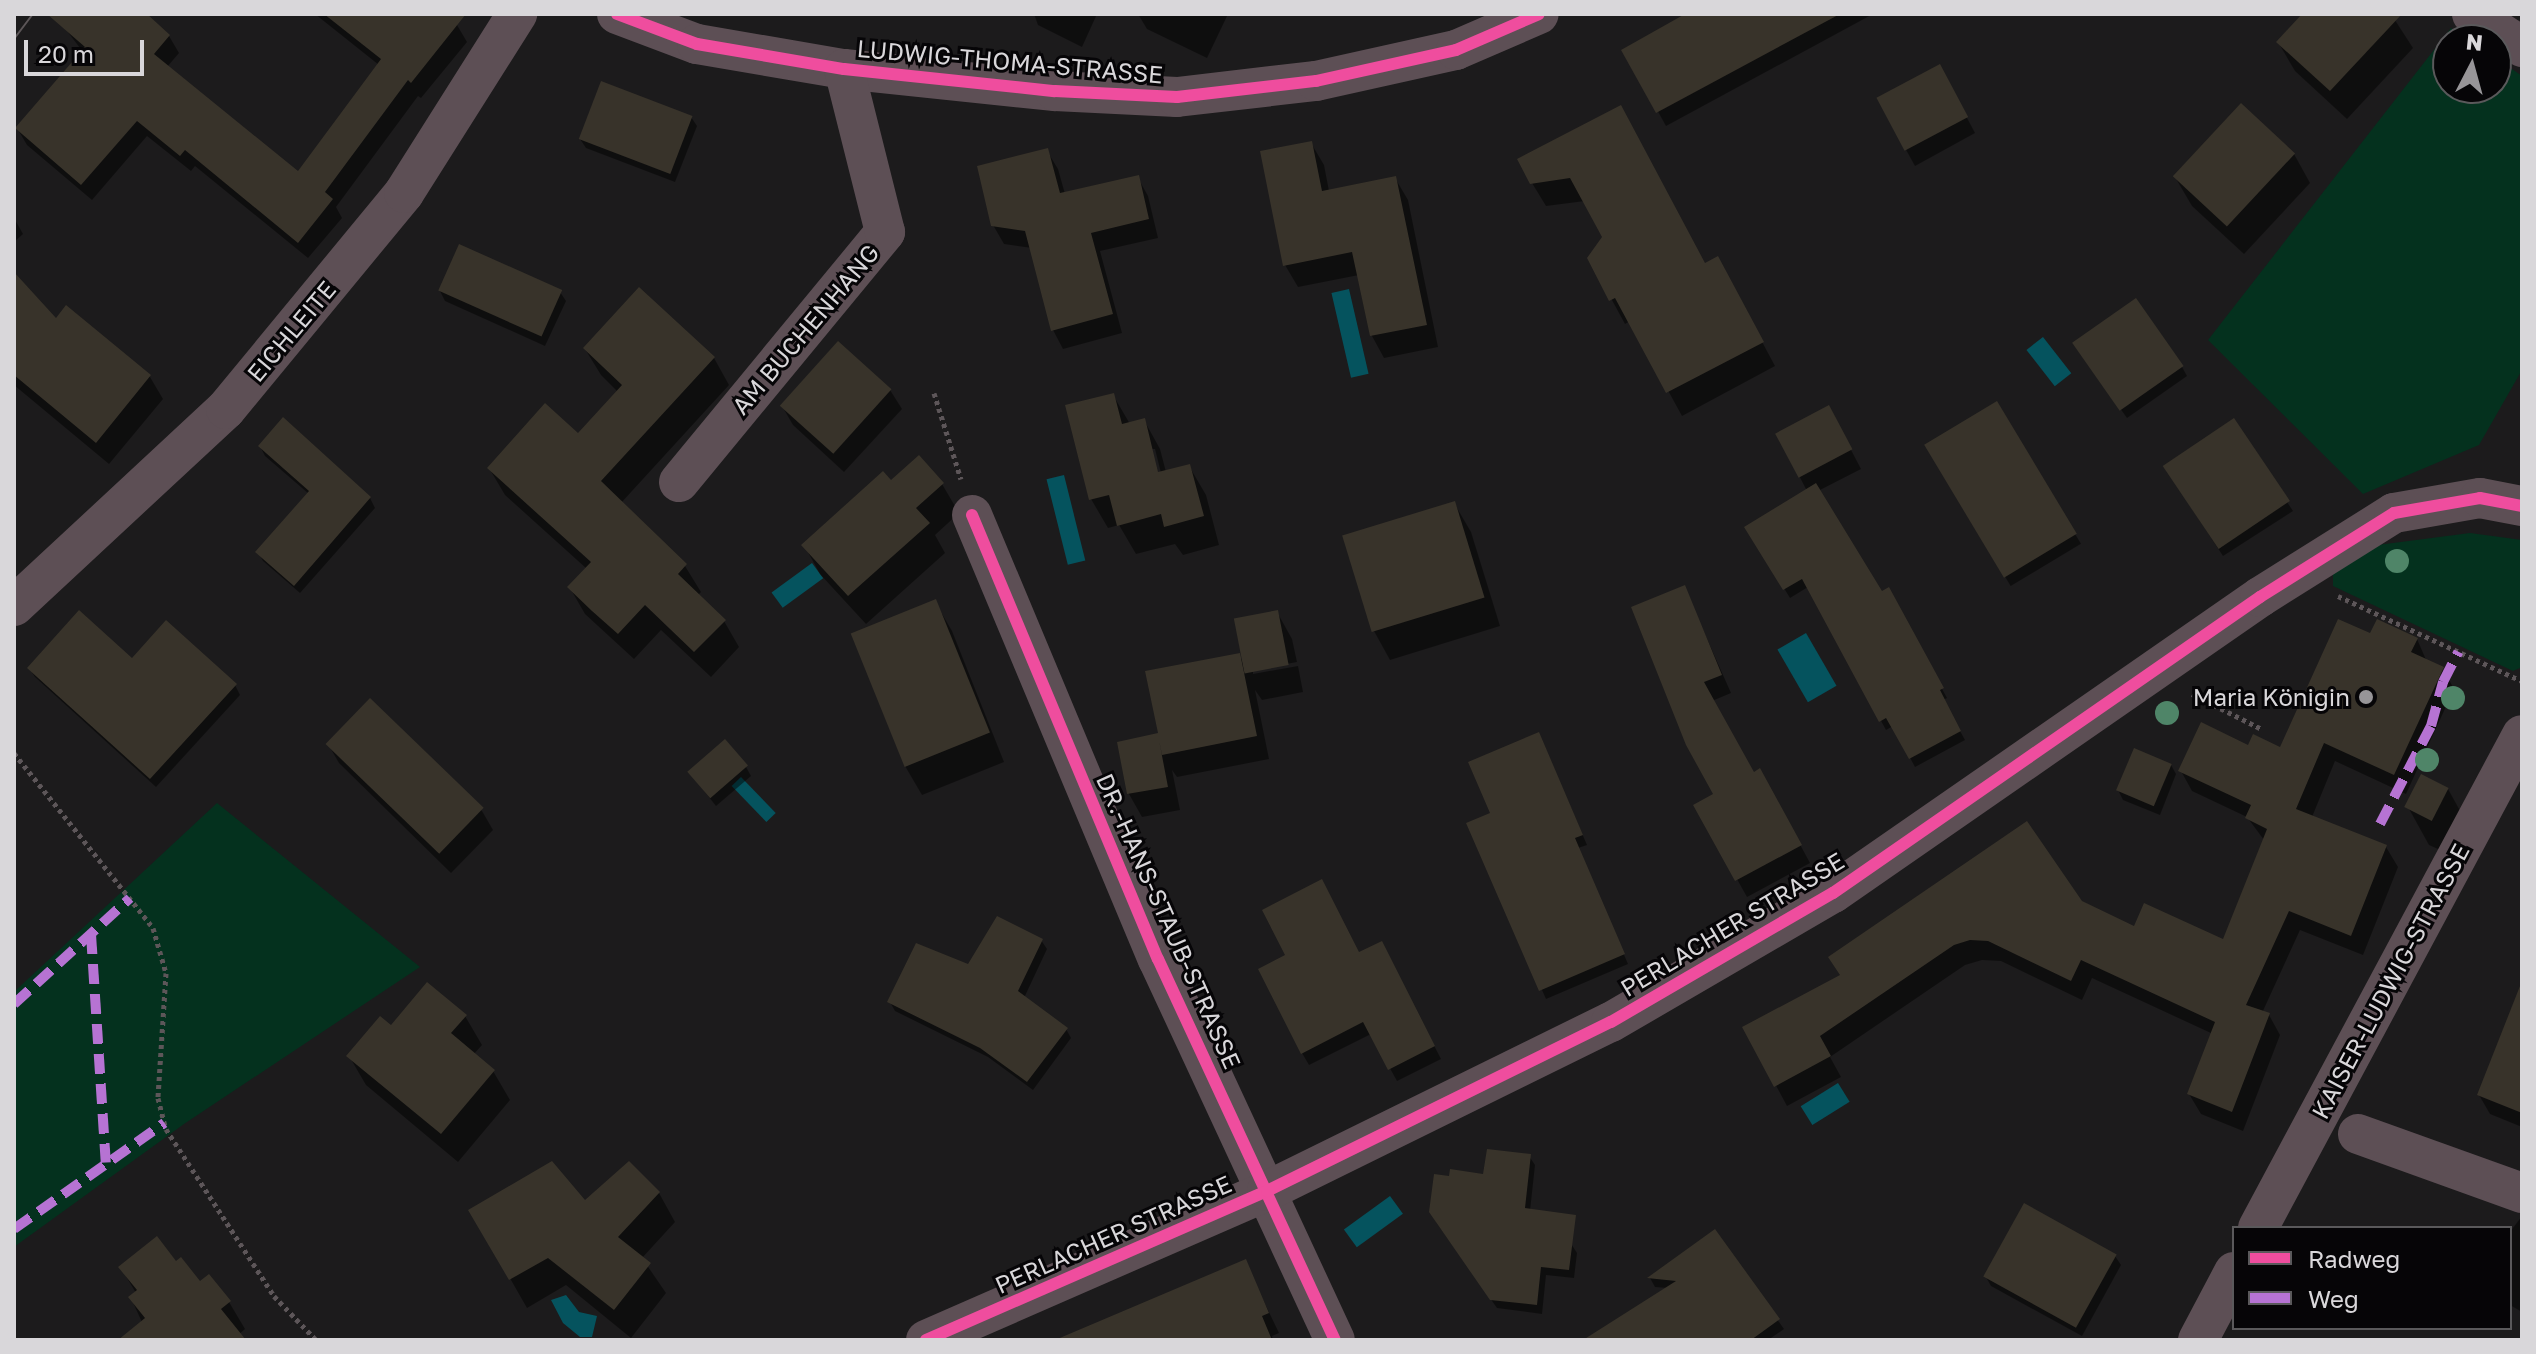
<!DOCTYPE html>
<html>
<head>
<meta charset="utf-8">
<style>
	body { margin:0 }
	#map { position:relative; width:2536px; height:1354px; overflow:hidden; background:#1c1b1c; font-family:"Golos Text",sans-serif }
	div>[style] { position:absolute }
	.green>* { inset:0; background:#04311e }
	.water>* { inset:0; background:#05535e; transform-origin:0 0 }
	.shadow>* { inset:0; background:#0007; transform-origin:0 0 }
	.building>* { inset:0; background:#38332a; transform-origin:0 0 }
	.path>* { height:5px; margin-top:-2.5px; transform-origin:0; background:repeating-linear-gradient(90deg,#5d5659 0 4px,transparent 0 8px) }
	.minor>* { height:40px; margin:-20px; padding:0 20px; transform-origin:20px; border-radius:20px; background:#5d4f55 }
	.tram>* { height:2px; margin:-1px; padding:0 1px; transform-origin:1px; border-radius:1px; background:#5c5658 }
	.quiet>* { height:10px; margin-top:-5px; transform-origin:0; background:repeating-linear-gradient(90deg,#b673d3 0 20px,transparent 0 30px) }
	.cycleway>* { height:12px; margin:-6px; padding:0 6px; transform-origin:6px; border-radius:6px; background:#ef4d9e }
	.trees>* { width:24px; height:24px; margin:-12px; border-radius:50%; background:#4f8568 }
	.dots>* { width:22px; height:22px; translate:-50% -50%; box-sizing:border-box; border:4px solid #060507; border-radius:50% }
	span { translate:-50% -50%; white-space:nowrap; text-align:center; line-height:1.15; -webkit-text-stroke:6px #060507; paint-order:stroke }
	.street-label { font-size:24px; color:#d9d7da }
	.poi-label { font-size:24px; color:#d9d7da }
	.right { translate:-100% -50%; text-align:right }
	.frame { position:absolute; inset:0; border:16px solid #d9d7da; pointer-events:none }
	.legend { position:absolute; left:2232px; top:1226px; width:280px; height:104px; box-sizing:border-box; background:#060507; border:2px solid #5a595b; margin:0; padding:10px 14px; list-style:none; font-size:24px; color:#d9d7da }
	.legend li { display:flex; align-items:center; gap:16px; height:40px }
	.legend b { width:40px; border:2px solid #5a595b }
	.north { position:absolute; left:2432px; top:24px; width:80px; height:80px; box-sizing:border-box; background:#060507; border:2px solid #5a595b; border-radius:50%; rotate:6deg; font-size:22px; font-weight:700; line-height:32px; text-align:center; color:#d9d7da }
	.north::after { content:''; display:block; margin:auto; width:28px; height:36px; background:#979598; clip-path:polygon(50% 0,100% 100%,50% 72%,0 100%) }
	.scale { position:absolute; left:24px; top:40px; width:120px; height:36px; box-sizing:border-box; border:4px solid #d9d7da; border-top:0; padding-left:10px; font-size:24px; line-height:28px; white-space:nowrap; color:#d9d7da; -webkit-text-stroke:6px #060507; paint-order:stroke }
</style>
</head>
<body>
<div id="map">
	<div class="green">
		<i style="clip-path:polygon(2451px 28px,2469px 40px,2448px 40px,2448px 88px,2496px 88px,2496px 58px,2522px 76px,2522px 370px,2479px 445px,2363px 494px,2208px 340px)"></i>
		<i style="clip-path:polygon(2470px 533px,2522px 540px,2522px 667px,2513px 671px,2333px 586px,2333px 568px,2370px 546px)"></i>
		<i style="clip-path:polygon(217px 803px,420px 967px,184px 1124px,14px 1247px,14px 992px)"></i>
	</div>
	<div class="water">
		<i style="left:1349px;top:289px;width:87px;height:18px;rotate:77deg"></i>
		<i style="left:2043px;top:337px;width:46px;height:21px;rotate:52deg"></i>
		<i style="left:1064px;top:475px;width:88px;height:18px;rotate:76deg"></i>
		<i style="left:812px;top:563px;width:19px;height:50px;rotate:54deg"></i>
		<i style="left:1806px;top:633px;width:61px;height:33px;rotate:60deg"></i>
		<i style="left:741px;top:777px;width:50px;height:13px;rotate:46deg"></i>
		<i style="left:1838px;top:1083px;width:22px;height:44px;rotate:58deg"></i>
		<i style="left:1390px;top:1196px;width:22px;height:57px;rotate:54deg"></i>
		<i style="clip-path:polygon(566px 1295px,579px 1312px,597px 1316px,592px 1337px,580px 1337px,563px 1323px,551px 1300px)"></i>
	</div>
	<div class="shadow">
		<i style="clip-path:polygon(75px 14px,143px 14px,169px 36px,179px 53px,167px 67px,298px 173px,379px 65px,315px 14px,444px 14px,457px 25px,467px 42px,421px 98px,418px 96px,336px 207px,342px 218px,308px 258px,195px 166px,191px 171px,147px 136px,92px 200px,27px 145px,17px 128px,83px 52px,64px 27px)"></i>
		<i style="clip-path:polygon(1034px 14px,1097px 14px,1082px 47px,1038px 25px)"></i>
		<i style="clip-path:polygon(1138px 14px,1228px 14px,1207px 58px,1147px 29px)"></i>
		<i style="clip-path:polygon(1693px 14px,1873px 14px,1666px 126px,1624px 50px)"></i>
		<i style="clip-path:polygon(2304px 14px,2391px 14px,2413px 48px,2347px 119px,2295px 71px,2278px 42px)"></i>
		<i style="clip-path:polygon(1948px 82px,1975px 133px,1915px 166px,1878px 99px)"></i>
		<i style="clip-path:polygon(1620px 108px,1705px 265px,1730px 282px,1775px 366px,1682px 416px,1630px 321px,1625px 324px,1589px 258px,1605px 238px,1585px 201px,1546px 206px,1532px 183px)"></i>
		<i style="clip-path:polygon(691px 117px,697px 126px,675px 182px,586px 148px,580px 139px)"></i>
		<i style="clip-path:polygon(1311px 143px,1324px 165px,1329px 191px,1395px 178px,1408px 200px,1438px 347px,1384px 358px,1372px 336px,1359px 275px,1298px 287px,1285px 265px)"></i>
		<i style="clip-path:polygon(1047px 151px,1058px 169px,1065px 194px,1138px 178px,1148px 196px,1158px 238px,1100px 251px,1122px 333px,1063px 349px,1053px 330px,1032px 248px,1004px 244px,993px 225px)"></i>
		<i style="clip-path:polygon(2294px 154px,2310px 183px,2244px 254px,2192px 206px,2175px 177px)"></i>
		<i style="clip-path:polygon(14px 218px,23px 234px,14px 242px)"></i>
		<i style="clip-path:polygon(14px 275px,56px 321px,67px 308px,150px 377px,163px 399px,109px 464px,14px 385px)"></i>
		<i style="clip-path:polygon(440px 291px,560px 292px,566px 301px,545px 346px,445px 301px)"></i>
		<i style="clip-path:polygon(585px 349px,714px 358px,729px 385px,621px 503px,685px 566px,701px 592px,698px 595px,724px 621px,739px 647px,711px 677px,661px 630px,634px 659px,585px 614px,570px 588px,587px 569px,505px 495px,489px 468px,578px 436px,618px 392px,601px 375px)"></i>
		<i style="clip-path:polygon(2080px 352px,2182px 367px,2187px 376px,2127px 418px)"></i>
		<i style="clip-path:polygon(890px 390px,902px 409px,844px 472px,793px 425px,782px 406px)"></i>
		<i style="clip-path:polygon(evenodd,1113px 395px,1130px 424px,1144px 420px,1160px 449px,1166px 472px,1189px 466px,1206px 495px,1219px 545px,1183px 555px,1175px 544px,1136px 554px,1119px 525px,1108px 528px,1091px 499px,1113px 395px,1150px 449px,1155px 449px,1163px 481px,1159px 482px,1150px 449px)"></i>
		<i style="left:1997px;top:404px;width:163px;height:82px;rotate:59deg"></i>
		<i style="clip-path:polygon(283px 420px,370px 498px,375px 508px,300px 593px,263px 561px,258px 552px,309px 494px,265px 456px,260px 446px)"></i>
		<i style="clip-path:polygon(1839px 427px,1861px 469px,1818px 491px,1881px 593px,1888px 590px,1947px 698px,1943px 700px,1965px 740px,1915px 767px,1893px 726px,1886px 730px,1808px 587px,1790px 598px,1747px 528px,1807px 491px,1777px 433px)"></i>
		<i style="clip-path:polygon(2170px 475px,2287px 502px,2293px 511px,2223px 556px)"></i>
		<i style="clip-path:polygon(942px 484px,959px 513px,935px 535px,945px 553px,866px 624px,820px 574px,804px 545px)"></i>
		<i style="clip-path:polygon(1454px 503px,1471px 532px,1500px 626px,1390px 660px,1374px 631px)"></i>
		<i style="clip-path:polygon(1684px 587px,1731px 693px,1712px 701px,1754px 774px,1770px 789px,1810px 863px,1747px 897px,1696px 806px,1716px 795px)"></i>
		<i style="clip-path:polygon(935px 602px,952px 631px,1004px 762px,922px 795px,905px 766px,853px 634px)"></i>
		<i style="clip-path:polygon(1277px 612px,1292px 639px,1297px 662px,1253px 670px,1253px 674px,1298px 666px,1303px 692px,1262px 700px,1255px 690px,1269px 759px,1177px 777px,1172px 770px,1180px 810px,1142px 817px,1129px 794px,1119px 743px,1160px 735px,1239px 655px,1244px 663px)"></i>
		<i style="clip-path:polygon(2371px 636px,2417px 639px,2427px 662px,2443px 669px,2454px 689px,2406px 794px,2335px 761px,2312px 817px,2386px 847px,2398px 867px,2363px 955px,2300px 930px,2262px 1013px,2269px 1015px,2280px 1035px,2243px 1131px,2201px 1114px,2189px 1094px,2213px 1034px,2092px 978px,2082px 1000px,2001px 961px,1982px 960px,1965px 965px,1830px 1057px,1841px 1077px,1787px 1106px,1745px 1028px,1842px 977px,2080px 903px,2135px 929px,2224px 941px,2264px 840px,2247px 817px,2192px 791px,2181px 771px,2249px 747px,2281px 750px)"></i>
		<i style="clip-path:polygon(132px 661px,235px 685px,240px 695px,156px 787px,35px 677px,29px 668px)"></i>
		<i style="clip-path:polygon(370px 701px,482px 811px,493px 830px,451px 873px,339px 763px,328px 744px)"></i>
		<i style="clip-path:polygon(1543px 743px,1587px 845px,1578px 848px,1628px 964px,1546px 999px,1468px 824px,1493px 814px)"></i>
		<i style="clip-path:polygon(2171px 765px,2176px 774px,2160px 815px,2123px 800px,2118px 790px)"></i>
		<i style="clip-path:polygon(746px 767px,751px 776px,716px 806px,690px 773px)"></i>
		<i style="clip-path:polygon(2448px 789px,2469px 827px,2456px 857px,2429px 845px,2408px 807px)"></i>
		<i style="clip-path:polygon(1041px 940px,1047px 949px,1024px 998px,1066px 1029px,1071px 1038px,1033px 1090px,988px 1057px,895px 1011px,890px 1002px,969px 967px)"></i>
		<i style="clip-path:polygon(1359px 955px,1388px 956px,1441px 1059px,1397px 1081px,1371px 1034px,1309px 1065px,1302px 1053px)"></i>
		<i style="clip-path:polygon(2522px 986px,2522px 1127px,2490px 1114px,2479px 1095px)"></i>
		<i style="clip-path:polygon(465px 1016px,482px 1045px,473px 1055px,493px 1071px,510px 1100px,458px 1162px,366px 1085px,349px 1056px,391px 1028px)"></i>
		<i style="clip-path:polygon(1529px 1156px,1535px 1165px,1530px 1211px,1552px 1214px,1577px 1253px,1574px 1278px,1546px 1275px,1542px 1314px,1497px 1308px,1436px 1222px,1485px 1176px)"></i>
		<i style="clip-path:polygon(629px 1163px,659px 1193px,675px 1222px,642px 1258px,666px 1293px,631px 1338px,566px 1285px,527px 1308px,471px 1210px,585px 1203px)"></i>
		<i style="clip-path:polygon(2522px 1216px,2522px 1312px,2510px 1305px,2510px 1232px)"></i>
		<i style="clip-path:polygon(1714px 1231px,1784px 1329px,1768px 1340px,1705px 1340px,1668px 1288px,1655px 1287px,1650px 1278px)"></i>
		<i style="clip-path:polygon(2115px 1256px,2121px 1265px,2082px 1336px,1991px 1286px,1986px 1277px)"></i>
		<i style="clip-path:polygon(1245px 1262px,1279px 1333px,1272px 1336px,1273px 1340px,1101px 1340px)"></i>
		<i style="clip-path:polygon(175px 1264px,229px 1302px,245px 1329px,237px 1336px,241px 1340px,150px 1340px,131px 1298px,136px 1293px,121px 1268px)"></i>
	</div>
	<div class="building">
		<i style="clip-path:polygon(47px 14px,147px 14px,170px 35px,154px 54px,298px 171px,381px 59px,324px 14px,466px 14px,411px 83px,408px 80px,325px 192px,333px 199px,298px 243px,185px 150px,180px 156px,137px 121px,81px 185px,15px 128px,85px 47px)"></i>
		<i style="clip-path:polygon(1685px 14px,1840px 14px,1656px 113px,1621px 50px)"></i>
		<i style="clip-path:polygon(2302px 14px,2402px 14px,2330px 91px,2276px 42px)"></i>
		<i style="left:1940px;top:64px;width:60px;height:72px;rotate:62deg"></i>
		<i style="left:601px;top:81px;width:98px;height:62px;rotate:21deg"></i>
		<i style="left:2241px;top:103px;width:74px;height:100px;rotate:43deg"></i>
		<i style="clip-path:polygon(1621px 105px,1705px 263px,1718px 256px,1764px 342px,1666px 393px,1615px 298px,1609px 301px,1587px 258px,1602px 237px,1570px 178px,1530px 184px,1517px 159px)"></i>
		<i style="clip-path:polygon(1312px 141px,1322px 191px,1396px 176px,1427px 325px,1370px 336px,1352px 252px,1283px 266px,1260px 151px)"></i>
		<i style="clip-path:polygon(1048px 148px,1060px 193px,1139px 175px,1149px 219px,1091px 233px,1113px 314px,1051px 331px,1025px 231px,991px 226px,977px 166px)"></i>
		<i style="left:459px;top:244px;width:113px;height:51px;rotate:24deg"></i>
		<i style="clip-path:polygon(14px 272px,56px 318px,66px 305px,151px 375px,96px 443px,14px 375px)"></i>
		<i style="clip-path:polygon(639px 287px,715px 357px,601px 481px,687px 564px,678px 574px,726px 620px,694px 652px,645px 605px,618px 634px,592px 611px,567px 587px,591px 562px,487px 468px,545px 403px,578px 433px,622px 385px,583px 348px)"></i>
		<i style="left:2136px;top:298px;width:83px;height:78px;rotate:55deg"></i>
		<i style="left:838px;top:341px;width:72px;height:87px;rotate:42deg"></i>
		<i style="clip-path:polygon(1114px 393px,1122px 424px,1145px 418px,1158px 472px,1190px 464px,1204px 516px,1164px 527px,1161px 514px,1117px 526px,1109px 495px,1089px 500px,1065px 405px)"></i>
		<i style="left:1997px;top:401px;width:155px;height:85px;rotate:59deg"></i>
		<i style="left:1829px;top:405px;width:50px;height:61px;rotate:62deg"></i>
		<i style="clip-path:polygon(283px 417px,371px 497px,294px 586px,255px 552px,309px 491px,258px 446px)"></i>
		<i style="left:2234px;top:418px;width:100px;height:86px;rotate:56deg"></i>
		<i style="clip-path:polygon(919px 455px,944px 483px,916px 508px,930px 523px,848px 596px,801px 545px,883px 471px,891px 480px)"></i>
		<i style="clip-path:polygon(1816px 483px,1882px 591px,1889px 587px,1944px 688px,1940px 690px,1961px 731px,1909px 759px,1886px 718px,1879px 722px,1802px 579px,1783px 590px,1744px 527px)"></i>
		<i style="left:1455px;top:501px;width:101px;height:118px;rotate:73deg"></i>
		<i style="clip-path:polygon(1685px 585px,1722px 675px,1704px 682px,1754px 772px,1760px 768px,1802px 845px,1735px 881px,1693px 805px,1713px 794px,1686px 745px,1631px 607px)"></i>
		<i style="left:936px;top:599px;width:144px;height:92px;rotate:68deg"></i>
		<i style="clip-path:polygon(79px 610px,132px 658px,166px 620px,237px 684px,150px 779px,27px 668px)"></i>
		<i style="left:1278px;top:610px;width:56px;height:45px;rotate:79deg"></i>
		<i style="clip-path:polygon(2338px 619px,2370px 633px,2377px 619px,2418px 638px,2411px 652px,2444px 667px,2394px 775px,2324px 743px,2296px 809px,2387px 845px,2351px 936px,2289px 911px,2246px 1005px,2270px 1013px,2232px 1112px,2187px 1094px,2215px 1022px,2081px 960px,2071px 981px,1988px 941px,1970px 940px,1954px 945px,1820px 1036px,1831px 1056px,1774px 1087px,1742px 1027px,1840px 975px,1828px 957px,2027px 821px,2082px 901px,2134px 926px,2144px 903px,2223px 939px,2267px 829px,2245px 818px,2251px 805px,2178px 771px,2201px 722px,2248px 745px,2253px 734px,2280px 747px)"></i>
		<i style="clip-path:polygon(1240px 653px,1257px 736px,1162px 755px,1159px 740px,1168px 787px,1127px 794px,1117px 742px,1158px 733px,1145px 671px)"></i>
		<i style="left:370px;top:698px;width:158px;height:64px;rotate:44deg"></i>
		<i style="clip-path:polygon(1539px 732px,1583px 835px,1575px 838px,1625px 954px,1539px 991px,1466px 823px,1490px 813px,1468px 762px)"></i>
		<i style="left:725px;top:739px;width:35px;height:50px;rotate:49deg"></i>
		<i style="left:2134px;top:748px;width:41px;height:46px;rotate:23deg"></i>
		<i style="left:2421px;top:774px;width:31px;height:37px;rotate:27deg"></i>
		<i style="clip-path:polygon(1322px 879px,1359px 952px,1382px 941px,1435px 1046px,1388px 1070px,1363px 1022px,1301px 1054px,1258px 969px,1285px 955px,1262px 910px)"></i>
		<i style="clip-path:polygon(997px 916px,1043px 939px,1018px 991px,1068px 1028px,1027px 1082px,980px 1048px,887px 1002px,916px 943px,968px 964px)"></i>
		<i style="clip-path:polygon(427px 982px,467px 1015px,451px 1033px,495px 1070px,441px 1134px,346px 1056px,380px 1016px,391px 1025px)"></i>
		<i style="clip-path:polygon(2520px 986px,2522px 986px,2522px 1113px,2477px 1095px)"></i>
		<i style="clip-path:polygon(1487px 1149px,1531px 1154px,1525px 1208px,1576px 1215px,1569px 1270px,1541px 1267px,1537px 1305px,1490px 1300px,1429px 1212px,1434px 1174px,1449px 1176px,1450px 1169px,1483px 1174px)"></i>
		<i style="clip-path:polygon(552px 1161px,585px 1200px,629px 1161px,660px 1192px,618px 1237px,651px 1263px,614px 1310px,548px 1258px,509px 1280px,468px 1210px)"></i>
		<i style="left:2024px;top:1203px;width:106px;height:84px;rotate:29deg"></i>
		<i style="clip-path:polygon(1715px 1229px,1780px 1319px,1751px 1340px,1583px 1340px,1676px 1281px,1647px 1278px)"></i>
		<i style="clip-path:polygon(157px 1236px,176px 1261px,181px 1257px,200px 1281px,209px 1274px,231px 1301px,221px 1309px,246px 1340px,118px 1340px,145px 1318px,128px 1297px,137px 1290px,118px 1267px)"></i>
		<i style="clip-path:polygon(1246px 1259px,1269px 1313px,1262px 1316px,1272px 1340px,1055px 1340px)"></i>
	</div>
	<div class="path">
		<i style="left:934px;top:393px;width:90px;rotate:72.6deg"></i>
		<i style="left:2338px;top:596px;width:203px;rotate:24.8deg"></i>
		<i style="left:2192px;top:694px;width:78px;rotate:26.6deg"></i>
		<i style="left:14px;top:753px;width:223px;rotate:51.5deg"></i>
		<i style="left:153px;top:928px;width:47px;rotate:73.9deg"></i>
		<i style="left:166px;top:973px;width:125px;rotate:93.7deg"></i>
		<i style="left:158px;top:1098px;width:32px;rotate:76deg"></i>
		<i style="left:166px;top:1129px;width:199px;rotate:57.1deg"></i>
		<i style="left:274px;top:1296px;width:61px;rotate:46.3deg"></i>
	</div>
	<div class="minor">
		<i style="left:617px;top:14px;width:85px;rotate:20.6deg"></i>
		<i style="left:697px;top:44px;width:149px;rotate:9.7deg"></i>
		<i style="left:844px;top:69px;width:212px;rotate:6deg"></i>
		<i style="left:1055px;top:91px;width:122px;rotate:2.8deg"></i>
		<i style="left:1177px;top:97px;width:140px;rotate:-6.6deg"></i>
		<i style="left:1316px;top:81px;width:143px;rotate:-12.5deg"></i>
		<i style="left:1456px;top:50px;width:90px;rotate:-23.4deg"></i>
		<i style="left:2472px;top:14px;width:60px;rotate:33.4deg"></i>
		<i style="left:679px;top:482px;width:324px;rotate:-50.5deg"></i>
		<i style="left:885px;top:232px;width:168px;rotate:-104.1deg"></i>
		<i style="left:972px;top:515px;width:481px;rotate:67.3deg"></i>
		<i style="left:1158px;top:959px;width:420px;rotate:65.1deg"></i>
		<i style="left:14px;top:606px;width:289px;rotate:-42.9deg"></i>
		<i style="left:226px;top:409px;width:280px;rotate:-50.5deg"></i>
		<i style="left:404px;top:193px;width:212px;rotate:-57.7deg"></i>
		<i style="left:2358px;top:1134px;width:174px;rotate:19.8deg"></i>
		<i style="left:2258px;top:1228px;width:559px;rotate:-61.83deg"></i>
		<i style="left:926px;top:1340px;width:372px;rotate:-23.6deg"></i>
		<i style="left:1267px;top:1191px;width:383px;rotate:-26.2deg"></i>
		<i style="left:1611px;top:1022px;width:257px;rotate:-30.2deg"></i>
		<i style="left:1833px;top:893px;width:520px;rotate:-34.73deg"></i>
		<i style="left:2260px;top:597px;width:158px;rotate:-32.1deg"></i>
		<i style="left:2394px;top:513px;width:87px;rotate:-9.9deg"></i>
		<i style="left:2480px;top:498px;width:43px;rotate:10.8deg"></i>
		<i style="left:2198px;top:1340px;width:77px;rotate:-62.1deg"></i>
	</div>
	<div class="tram">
		<i style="left:14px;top:39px;width:31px;rotate:-53deg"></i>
	</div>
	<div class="quiet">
		<i style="left:2380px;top:824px;width:110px;rotate:-62.5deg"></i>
		<i style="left:2431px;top:726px;width:46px;rotate:-74.7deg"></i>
		<i style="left:2443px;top:682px;width:34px;rotate:-63deg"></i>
		<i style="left:91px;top:934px;width:229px;rotate:86.3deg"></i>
		<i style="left:14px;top:1004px;width:157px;rotate:-42.4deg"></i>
		<i style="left:14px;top:1229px;width:184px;rotate:-35.2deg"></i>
	</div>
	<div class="cycleway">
		<i style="left:617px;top:14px;width:85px;rotate:20.6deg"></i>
		<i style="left:697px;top:44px;width:149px;rotate:9.7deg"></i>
		<i style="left:844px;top:69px;width:212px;rotate:6deg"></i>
		<i style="left:1055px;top:91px;width:122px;rotate:2.8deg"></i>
		<i style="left:1177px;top:97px;width:140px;rotate:-6.6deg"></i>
		<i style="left:1316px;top:81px;width:143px;rotate:-12.5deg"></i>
		<i style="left:1456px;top:50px;width:90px;rotate:-23.4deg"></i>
		<i style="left:972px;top:515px;width:481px;rotate:67.3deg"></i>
		<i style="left:1158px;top:959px;width:420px;rotate:65.1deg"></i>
		<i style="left:926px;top:1340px;width:372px;rotate:-23.6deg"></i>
		<i style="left:1267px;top:1191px;width:383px;rotate:-26.2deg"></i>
		<i style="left:1611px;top:1022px;width:257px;rotate:-30.2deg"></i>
		<i style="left:1833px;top:893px;width:520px;rotate:-34.73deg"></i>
		<i style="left:2260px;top:597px;width:158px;rotate:-32.1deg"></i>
		<i style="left:2394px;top:513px;width:87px;rotate:-9.9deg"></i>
		<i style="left:2480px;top:498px;width:43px;rotate:10.8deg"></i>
	</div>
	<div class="trees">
		<i style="left:2397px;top:561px"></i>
		<i style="left:2453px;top:698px"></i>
		<i style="left:2167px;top:713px"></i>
		<i style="left:2427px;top:760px"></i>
	</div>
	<div class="dots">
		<i style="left:2366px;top:697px;background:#979598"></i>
	</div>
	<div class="street-label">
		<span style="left:1010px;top:61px;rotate:5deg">LUDWIG-THOMA-STRASSE</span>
		<span style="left:805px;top:329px;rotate:-50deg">AM BUCHENHANG</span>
		<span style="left:291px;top:331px;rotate:-50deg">EICHLEITE</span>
		<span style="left:1169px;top:921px;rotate:66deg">DR.-HANS-STAUB-STRASSE</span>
		<span style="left:1732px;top:924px;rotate:-31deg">PERLACHER STRASSE</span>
		<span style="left:2390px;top:981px;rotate:-62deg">KAISER-LUDWIG-STRASSE</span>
		<span style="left:1113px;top:1234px;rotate:-24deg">PERLACHER STRASSE</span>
	</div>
	<div class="poi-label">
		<span class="right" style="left:2350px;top:697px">Maria Königin</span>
	</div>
	<div class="frame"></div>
	<ul class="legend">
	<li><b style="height:10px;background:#ef4d9e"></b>Radweg</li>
	<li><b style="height:10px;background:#b673d3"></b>Weg</li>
	</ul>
	<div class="north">N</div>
	<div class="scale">20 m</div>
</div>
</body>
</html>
